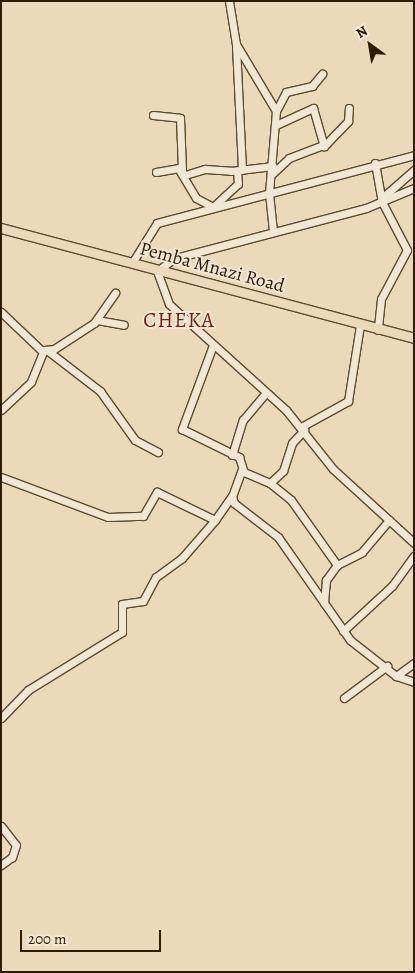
<!DOCTYPE html>
<html>
<head>
<meta charset="utf-8">
<style>
	body { margin:0 }
	#map { position:relative; width:415px; height:973px; overflow:hidden; background:#eadab9; font-family:Alegreya,serif }
	div>[style] { position:absolute }
	.roads { filter:drop-shadow(1px 0 #5c4b30) drop-shadow(-1px 0 #5c4b30) drop-shadow(0 1px #5c4b30) drop-shadow(0 -1px #5c4b30) }
	.minor>* { height:7px; margin:-3.5px; padding:0 3.5px; transform-origin:3.5px; border-radius:3.5px; background:#f1e7d2 }
	.major>* { height:9px; margin:-4.5px; padding:0 4.5px; transform-origin:4.5px; border-radius:4.5px; background:#eadab9 }
	span { translate:-50% -50%; white-space:nowrap; text-align:center; line-height:1.15; -webkit-text-stroke:4px #f1e7d2; paint-order:stroke }
	.street-label { font-size:19px; color:#2d1b02 }
	.quarter-label { font-size:21px; color:#7a1f14; letter-spacing:1px }
	.frame { position:absolute; inset:0; border:2px solid #2d1b02; pointer-events:none }
	.north { position:absolute; left:345px; top:20px; width:50px; height:50px; -webkit-text-stroke:4px #f1e7d2; paint-order:stroke; rotate:328deg; font-size:14px; font-weight:700; line-height:20px; text-align:center; color:#2d1b02 }
	.north::after { content:''; display:block; margin:auto; width:18px; height:22px; background:#2d1b02; clip-path:polygon(50% 0,100% 100%,50% 72%,0 100%) }
	.scale { position:absolute; left:20px; top:930px; width:141px; height:22px; box-sizing:border-box; border:2px solid #2d1b02; border-top:0; padding-left:6px; font-size:15px; line-height:18px; white-space:nowrap; color:#2d1b02; -webkit-text-stroke:4px #f1e7d2; paint-order:stroke }
</style>
</head>
<body>
<div id="map">
	<div class="roads">
		<div class="minor">
			<i style="left:229px;top:1px;width:44px;rotate:80.8deg"></i>
			<i style="left:236px;top:44px;width:78px;rotate:59.2deg"></i>
			<i style="left:276px;top:111px;width:82px;rotate:94.9deg"></i>
			<i style="left:269px;top:193px;width:37px;rotate:84deg"></i>
			<i style="left:236px;top:46px;width:124px;rotate:87.2deg"></i>
			<i style="left:276px;top:111px;width:21px;rotate:-62deg"></i>
			<i style="left:286px;top:92px;width:27px;rotate:-13deg"></i>
			<i style="left:312px;top:86px;width:16px;rotate:-50deg"></i>
			<i style="left:153px;top:115px;width:27px;rotate:6deg"></i>
			<i style="left:180px;top:118px;width:53px;rotate:87.8deg"></i>
			<i style="left:276px;top:125px;width:41px;rotate:-24.7deg"></i>
			<i style="left:313px;top:108px;width:40px;rotate:74deg"></i>
			<i style="left:375px;top:163px;width:40px;rotate:80deg"></i>
			<i style="left:382px;top:202px;width:54px;rotate:62.5deg"></i>
			<i style="left:407px;top:250px;width:55px;rotate:118deg"></i>
			<i style="left:381px;top:299px;width:31px;rotate:96deg"></i>
			<i style="left:156px;top:172px;width:22px;rotate:-10deg"></i>
			<i style="left:178px;top:168px;width:35px;rotate:59deg"></i>
			<i style="left:196px;top:198px;width:19px;rotate:28deg"></i>
			<i style="left:213px;top:207px;width:34px;rotate:-43deg"></i>
			<i style="left:238px;top:184px;width:13px;rotate:-94deg"></i>
			<i style="left:272px;top:174px;width:23px;rotate:-43deg"></i>
			<i style="left:289px;top:158px;width:40px;rotate:-21deg"></i>
			<i style="left:326px;top:144px;width:32px;rotate:-46deg"></i>
			<i style="left:348px;top:121px;width:13px;rotate:-86deg"></i>
			<i style="left:185px;top:175px;width:21px;rotate:-17deg"></i>
			<i style="left:205px;top:169px;width:26px;rotate:4deg"></i>
			<i style="left:231px;top:171px;width:42px;rotate:-6.8deg"></i>
			<i style="left:414px;top:188px;width:52px;rotate:157.4deg"></i>
			<i style="left:366px;top:208px;width:197px;rotate:165.3deg"></i>
			<i style="left:175px;top:258px;width:22px;rotate:144deg"></i>
			<i style="left:157px;top:271px;width:35px;rotate:70deg"></i>
			<i style="left:169px;top:304px;width:158px;rotate:42.2deg"></i>
			<i style="left:286px;top:410px;width:75px;rotate:51.5deg"></i>
			<i style="left:333px;top:469px;width:110px;rotate:42.4deg"></i>
			<i style="left:382px;top:198px;width:43px;rotate:-41.2deg"></i>
			<i style="left:132px;top:263px;width:47px;rotate:-58deg"></i>
			<i style="left:157px;top:223px;width:266px;rotate:-14.8deg"></i>
			<i style="left:1px;top:312px;width:58px;rotate:43.6deg"></i>
			<i style="left:43px;top:352px;width:32px;rotate:112deg"></i>
			<i style="left:31px;top:382px;width:41px;rotate:137deg"></i>
			<i style="left:97px;top:320px;width:27px;rotate:10deg"></i>
			<i style="left:213px;top:345px;width:90px;rotate:110.3deg"></i>
			<i style="left:182px;top:429px;width:64px;rotate:26.2deg"></i>
			<i style="left:239px;top:457px;width:16px;rotate:72deg"></i>
			<i style="left:244px;top:472px;width:28px;rotate:23deg"></i>
			<i style="left:270px;top:483px;width:18px;rotate:-43deg"></i>
			<i style="left:283px;top:471px;width:29px;rotate:-72deg"></i>
			<i style="left:292px;top:443px;width:18px;rotate:-47deg"></i>
			<i style="left:44px;top:350px;width:10px;rotate:-6deg"></i>
			<i style="left:54px;top:349px;width:48px;rotate:-33deg"></i>
			<i style="left:94px;top:323px;width:37px;rotate:-55deg"></i>
			<i style="left:48px;top:351px;width:66px;rotate:37.6deg"></i>
			<i style="left:100px;top:391px;width:60px;rotate:54.5deg"></i>
			<i style="left:135px;top:440px;width:26px;rotate:28deg"></i>
			<i style="left:301px;top:427px;width:54px;rotate:-29deg"></i>
			<i style="left:348px;top:401px;width:77px;rotate:-81deg"></i>
			<i style="left:232px;top:455px;width:37px;rotate:-73deg"></i>
			<i style="left:243px;top:420px;width:34px;rotate:-50deg"></i>
			<i style="left:242px;top:469px;width:29px;rotate:110deg"></i>
			<i style="left:232px;top:496px;width:7px;rotate:74deg"></i>
			<i style="left:234px;top:503px;width:56px;rotate:37.7deg"></i>
			<i style="left:278px;top:537px;width:126px;rotate:55deg"></i>
			<i style="left:350px;top:640px;width:58px;rotate:38deg"></i>
			<i style="left:396px;top:676px;width:19px;rotate:18deg"></i>
			<i style="left:1px;top:477px;width:114px;rotate:20.5deg"></i>
			<i style="left:108px;top:517px;width:35px;rotate:-2deg"></i>
			<i style="left:143px;top:516px;width:28px;rotate:-60deg"></i>
			<i style="left:157px;top:492px;width:64px;rotate:25.8deg"></i>
			<i style="left:215px;top:520px;width:29px;rotate:-55deg"></i>
			<i style="left:270px;top:483px;width:27px;rotate:39deg"></i>
			<i style="left:291px;top:500px;width:80px;rotate:54.7deg"></i>
			<i style="left:337px;top:565px;width:19px;rotate:126deg"></i>
			<i style="left:326px;top:580px;width:23px;rotate:95deg"></i>
			<i style="left:337px;top:565px;width:28px;rotate:-27deg"></i>
			<i style="left:362px;top:552px;width:42px;rotate:-49.8deg"></i>
			<i style="left:343px;top:631px;width:67px;rotate:-42.6deg"></i>
			<i style="left:392px;top:586px;width:37px;rotate:-54deg"></i>
			<i style="left:396px;top:676px;width:22px;rotate:-36deg"></i>
			<i style="left:344px;top:698px;width:54px;rotate:-36.7deg"></i>
			<i style="left:1px;top:718px;width:39px;rotate:-46deg"></i>
			<i style="left:28px;top:690px;width:110px;rotate:-31.7deg"></i>
			<i style="left:122px;top:632px;width:28px;rotate:-90deg"></i>
			<i style="left:122px;top:604px;width:21px;rotate:-8deg"></i>
			<i style="left:143px;top:601px;width:27px;rotate:-62deg"></i>
			<i style="left:156px;top:577px;width:32px;rotate:-36deg"></i>
			<i style="left:182px;top:558px;width:50px;rotate:-49deg"></i>
			<i style="left:1px;top:826px;width:24px;rotate:52deg"></i>
			<i style="left:16px;top:845px;width:13px;rotate:108deg"></i>
			<i style="left:12px;top:857px;width:14px;rotate:144deg"></i>
		</div>
		<div class="major">
			<i style="left:1px;top:228px;width:427px;rotate:14.9deg"></i>
		</div>
	</div>
	<div class="street-label">
		<span style="left:212px;top:268px;rotate:15deg">Pemba Mnazi Road</span>
	</div>
	<div class="quarter-label">
		<span style="left:179px;top:320px">CHEKA</span>
	</div>
	<div class="frame"></div>
	<div class="north">N</div>
	<div class="scale">200 m</div>
</div>
</body>
</html>
